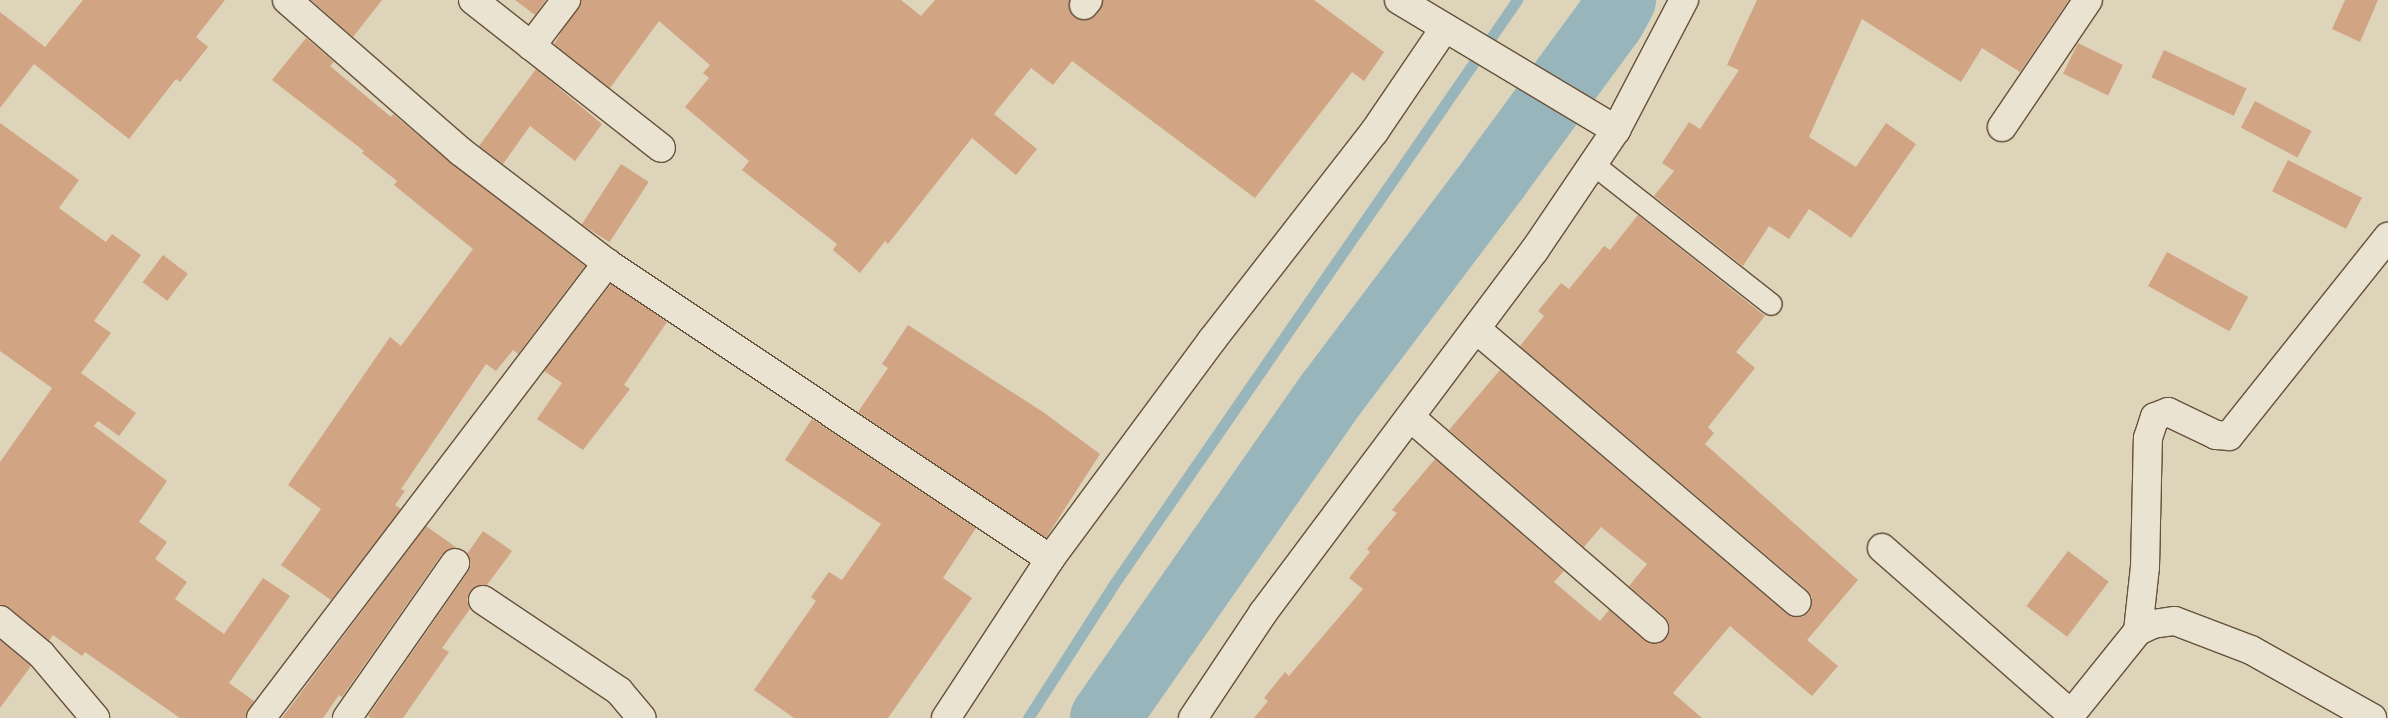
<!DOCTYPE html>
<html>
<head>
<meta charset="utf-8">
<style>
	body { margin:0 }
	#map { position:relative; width:2388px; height:718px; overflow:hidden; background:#ded4ba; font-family:"Libre Caslon Text",serif }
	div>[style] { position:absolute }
	.stream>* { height:11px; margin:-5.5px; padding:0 5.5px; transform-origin:5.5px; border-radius:5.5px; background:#98b5bb }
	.river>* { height:70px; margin:-35px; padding:0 35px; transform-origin:35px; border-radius:35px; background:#98b5bb }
	.building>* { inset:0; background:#d1a484; transform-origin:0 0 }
	.roads { filter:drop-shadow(1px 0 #66513a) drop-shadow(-1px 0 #66513a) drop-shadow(0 1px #66513a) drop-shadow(0 -1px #66513a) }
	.lane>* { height:21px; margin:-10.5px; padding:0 10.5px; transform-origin:10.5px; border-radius:10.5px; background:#eae3d2 }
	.street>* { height:28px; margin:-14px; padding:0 14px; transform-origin:14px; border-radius:14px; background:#eae3d2 }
	.secondary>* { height:28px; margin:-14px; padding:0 14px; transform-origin:14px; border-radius:14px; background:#eae3d2 }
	span { translate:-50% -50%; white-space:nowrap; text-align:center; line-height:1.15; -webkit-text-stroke:4px #eae3d2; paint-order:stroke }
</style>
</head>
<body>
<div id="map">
	<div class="stream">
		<i style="left:1028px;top:718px;width:159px;rotate:-57.3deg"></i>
		<i style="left:1114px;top:584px;width:710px;rotate:-55.39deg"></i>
	</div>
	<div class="river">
		<i style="left:1105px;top:718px;width:396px;rotate:-55.1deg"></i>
		<i style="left:1332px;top:393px;width:273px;rotate:-53deg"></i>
		<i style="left:1496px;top:175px;width:192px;rotate:-53.7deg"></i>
		<i style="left:1610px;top:20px;width:23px;rotate:-61deg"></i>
	</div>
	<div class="building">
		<i style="clip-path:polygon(83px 0,225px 0,196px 37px,208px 47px,180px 82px,176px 79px,129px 139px,34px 64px,0 108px,0 12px,45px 47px)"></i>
		<i style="clip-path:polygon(311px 0,382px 0,353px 37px)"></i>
		<i style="clip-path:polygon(515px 0,546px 0,535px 15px)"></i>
		<i style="clip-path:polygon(581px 0,901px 0,921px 16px,935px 0,1070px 0,1070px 11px,1082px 20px,1096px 15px,1103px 0,1314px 0,1384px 52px,1364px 81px,1352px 72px,1255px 198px,1072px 61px,1053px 85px,1031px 68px,994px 114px,1037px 149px,1016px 175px,972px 138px,888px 244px,885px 241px,860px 273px,833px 250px,837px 244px,742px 170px,749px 161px,685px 107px,709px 78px,703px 73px,710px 65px,659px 21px,610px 88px,554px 44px)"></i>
		<i style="clip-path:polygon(1757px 0,2069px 0,2020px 72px,1982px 48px,1961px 82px,1862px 19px,1809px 137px,1856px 167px,1886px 123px,1916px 144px,1851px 238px,1809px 209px,1789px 239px,1769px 226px,1743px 266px,1654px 196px,1674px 171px,1662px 163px,1689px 122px,1700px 129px,1739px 70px,1727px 65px)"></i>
		<i style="clip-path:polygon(2345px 0,2378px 0,2360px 42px,2332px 29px)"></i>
		<i style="clip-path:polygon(306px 38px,334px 62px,330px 66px,391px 117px,393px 114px,451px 163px,585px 266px,518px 354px,513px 350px,496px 371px,486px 364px,401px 489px,405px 491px,395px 505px,401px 509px,331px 600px,281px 565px,321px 509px,288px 485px,390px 337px,401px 346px,473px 249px,394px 185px,397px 181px,362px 153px,364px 151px,272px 80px)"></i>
		<i style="left:2078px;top:43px;width:50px;height:34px;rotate:26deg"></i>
		<i style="left:2164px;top:50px;width:91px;height:30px;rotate:25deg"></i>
		<i style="clip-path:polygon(536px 69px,602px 124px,575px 161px,530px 126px,503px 164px,479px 146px)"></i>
		<i style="left:2255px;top:101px;width:64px;height:30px;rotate:28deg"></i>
		<i style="clip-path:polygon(0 123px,79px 180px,59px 208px,106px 242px,112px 234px,141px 255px,94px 321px,111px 333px,81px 373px,136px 413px,119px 436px,98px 421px,94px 426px,167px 481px,139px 522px,167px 542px,155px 559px,187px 582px,175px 599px,224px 634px,263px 578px,290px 596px,229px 683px,254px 701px,246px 718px,180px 718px,85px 652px,82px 656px,53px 635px,49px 641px,10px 608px,0 605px,0 462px,52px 388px,0 351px)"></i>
		<i style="left:2288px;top:160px;width:83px;height:35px;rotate:27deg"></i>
		<i style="left:621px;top:164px;width:33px;height:72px;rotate:33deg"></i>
		<i style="clip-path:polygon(1638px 215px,1765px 316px,1736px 352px,1755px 368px,1708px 427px,1714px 433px,1705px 444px,1858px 580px,1807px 640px,1838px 666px,1812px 696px,1730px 626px,1673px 693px,1702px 718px,1254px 718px,1268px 701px,1264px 698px,1285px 672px,1289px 676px,1363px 589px,1349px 578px,1370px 552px,1367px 549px,1397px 513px,1392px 510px,1435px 459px,1564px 571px,1554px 582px,1600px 621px,1609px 610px,1644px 640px,1659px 643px,1666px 638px,1669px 623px,1665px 617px,1629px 586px,1647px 564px,1601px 527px,1584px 547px,1449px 430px,1500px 370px,1787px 614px,1802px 617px,1809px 612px,1812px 597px,1807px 590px,1520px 346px,1544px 316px,1538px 311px,1561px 283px,1569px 289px,1604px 246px,1610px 250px)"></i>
		<i style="left:2167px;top:252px;width:93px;height:39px;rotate:29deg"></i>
		<i style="left:163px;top:255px;width:31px;height:34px;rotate:37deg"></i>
		<i style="clip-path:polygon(611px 284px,667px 322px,624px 385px,630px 389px,583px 450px,537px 419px,562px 383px,544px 371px)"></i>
		<i style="clip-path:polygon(908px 325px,1043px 412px,1100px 454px,1046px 538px,858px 412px,888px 368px,882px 364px)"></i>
		<i style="clip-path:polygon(812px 419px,976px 528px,943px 578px,972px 598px,888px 718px,794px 718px,754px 690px,816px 601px,811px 597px,829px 572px,842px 580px,881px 524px,785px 460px)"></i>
		<i style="clip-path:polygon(426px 526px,457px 548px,442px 554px,342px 697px,339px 695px,323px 718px,282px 718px)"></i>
		<i style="clip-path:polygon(483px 531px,512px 551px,487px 585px,477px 586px,470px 592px,467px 599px,470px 609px,442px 648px,449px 652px,403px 718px,371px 718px,368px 716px,468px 572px,471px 564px,467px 554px)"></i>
		<i style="left:2068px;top:551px;width:51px;height:69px;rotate:37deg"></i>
		<i style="clip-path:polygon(0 640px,31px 666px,0 708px)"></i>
	</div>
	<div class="roads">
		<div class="lane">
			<i style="left:1593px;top:164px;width:226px;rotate:38.2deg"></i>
		</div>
		<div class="street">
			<i style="left:287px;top:0;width:230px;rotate:41.1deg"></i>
			<i style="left:460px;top:151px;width:185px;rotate:37.3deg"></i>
			<i style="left:607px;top:263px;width:533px;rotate:33.75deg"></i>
			<i style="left:473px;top:0;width:239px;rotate:38.2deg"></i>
			<i style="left:1399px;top:0;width:253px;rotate:30.9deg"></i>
			<i style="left:1084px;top:5px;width:6px;rotate:-51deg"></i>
			<i style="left:531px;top:46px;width:58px;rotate:-52.7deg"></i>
			<i style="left:2002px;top:127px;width:153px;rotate:-55.9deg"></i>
			<i style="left:1476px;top:329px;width:421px;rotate:40.4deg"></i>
			<i style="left:1410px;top:417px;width:323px;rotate:40.9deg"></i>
			<i style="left:1882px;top:548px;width:252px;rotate:41.3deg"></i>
			<i style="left:483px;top:600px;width:164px;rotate:33.8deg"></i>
			<i style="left:619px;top:691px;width:35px;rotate:50deg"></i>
			<i style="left:0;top:620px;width:53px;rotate:39.7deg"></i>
			<i style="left:41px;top:654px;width:84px;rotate:49.8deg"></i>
			<i style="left:2138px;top:631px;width:64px;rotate:-83.8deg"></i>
			<i style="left:2145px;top:567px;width:129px;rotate:-88.7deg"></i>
			<i style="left:2148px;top:438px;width:22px;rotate:-72deg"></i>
			<i style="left:2155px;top:417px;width:14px;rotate:-21deg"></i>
			<i style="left:2168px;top:412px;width:53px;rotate:25.6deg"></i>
			<i style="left:2216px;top:435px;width:13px;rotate:4deg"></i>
			<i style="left:2229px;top:436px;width:255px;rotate:-51.4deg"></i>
			<i style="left:261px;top:718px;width:572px;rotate:-52.75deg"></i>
			<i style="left:347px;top:718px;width:189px;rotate:-55.1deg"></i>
			<i style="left:946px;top:718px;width:190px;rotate:-56.8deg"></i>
			<i style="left:1050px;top:559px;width:272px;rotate:-53.5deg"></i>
			<i style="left:1212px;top:340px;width:264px;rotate:-52.1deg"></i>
			<i style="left:1374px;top:132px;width:125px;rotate:-55.8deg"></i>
			<i style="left:2068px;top:718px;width:112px;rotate:-51.2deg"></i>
			<i style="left:2138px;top:631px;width:17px;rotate:-25deg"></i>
			<i style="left:2153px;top:624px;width:22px;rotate:-8deg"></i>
			<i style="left:2175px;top:621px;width:81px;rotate:20.9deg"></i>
			<i style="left:2251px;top:650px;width:139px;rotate:29.3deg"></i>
		</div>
		<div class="secondary">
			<i style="left:1193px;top:718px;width:126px;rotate:-56.3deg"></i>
			<i style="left:1263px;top:613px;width:452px;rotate:-53.2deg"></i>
			<i style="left:1534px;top:251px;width:146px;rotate:-55.9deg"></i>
			<i style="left:1616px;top:130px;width:147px;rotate:-62.4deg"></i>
		</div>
	</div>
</div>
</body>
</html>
